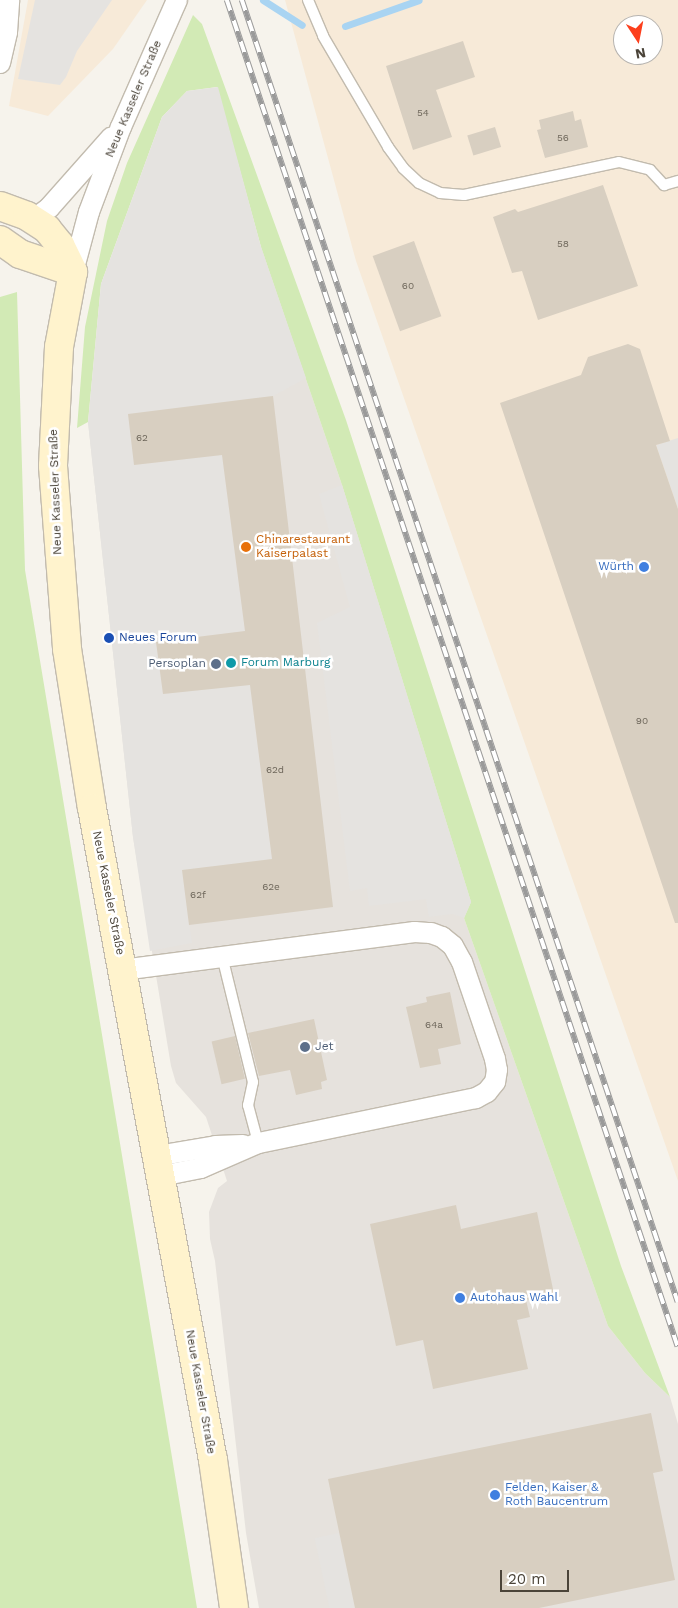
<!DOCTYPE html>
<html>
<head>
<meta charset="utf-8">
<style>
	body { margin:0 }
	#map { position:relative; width:678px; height:1608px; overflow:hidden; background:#f6f3ec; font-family:"Work Sans",sans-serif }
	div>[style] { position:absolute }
	.commercial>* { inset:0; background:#f7ead8 }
	.industrial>* { inset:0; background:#e6e2dd }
	.green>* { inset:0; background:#d2eab5 }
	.parking>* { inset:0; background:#e5e3e0; transform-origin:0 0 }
	.stream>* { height:7px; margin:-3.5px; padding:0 3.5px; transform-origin:3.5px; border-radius:3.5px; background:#a9d4f2 }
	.building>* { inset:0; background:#d8cfc1; transform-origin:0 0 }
	.roads { filter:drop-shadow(1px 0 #c2bbae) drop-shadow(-1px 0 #c2bbae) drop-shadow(0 1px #c2bbae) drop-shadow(0 -1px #c2bbae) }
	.lane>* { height:10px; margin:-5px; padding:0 5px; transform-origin:5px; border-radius:5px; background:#fff }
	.street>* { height:20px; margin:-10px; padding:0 10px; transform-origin:10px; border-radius:10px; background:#fff }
	.secondary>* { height:28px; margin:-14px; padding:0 14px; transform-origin:14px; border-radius:14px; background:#fff3cd }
	.rail>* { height:5.5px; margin-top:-2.75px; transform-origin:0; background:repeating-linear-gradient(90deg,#fff 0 11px,#9a9a9a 0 22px); box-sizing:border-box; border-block:1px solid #9a9a9a }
	.dots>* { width:14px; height:14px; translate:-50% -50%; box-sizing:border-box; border:2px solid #fff; border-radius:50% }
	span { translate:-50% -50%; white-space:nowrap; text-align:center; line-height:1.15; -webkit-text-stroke:5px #fff; paint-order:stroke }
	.number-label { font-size:10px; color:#6e675b }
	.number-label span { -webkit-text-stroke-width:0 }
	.street-label { font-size:12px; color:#4b4439 }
	.food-label { font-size:12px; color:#c56008 }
	.left { translate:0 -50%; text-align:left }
	.shop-label { font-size:12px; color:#366cbe }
	.right { translate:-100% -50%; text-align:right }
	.transit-label { font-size:12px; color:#164399 }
	.culture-label { font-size:12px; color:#0d838f }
	.service-label { font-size:12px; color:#4e5e75 }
	.north { position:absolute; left:613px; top:15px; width:50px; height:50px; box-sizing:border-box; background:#fff; border:1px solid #b7b4b0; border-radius:50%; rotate:169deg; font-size:14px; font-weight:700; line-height:20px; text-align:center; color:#4b4439 }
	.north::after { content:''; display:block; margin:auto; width:18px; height:22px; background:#fc3f1d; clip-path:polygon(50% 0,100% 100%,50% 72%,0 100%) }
	.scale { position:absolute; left:500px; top:1570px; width:69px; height:22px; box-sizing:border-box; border:2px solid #4b4439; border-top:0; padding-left:6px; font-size:15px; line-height:18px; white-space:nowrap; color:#4b4439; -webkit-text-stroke:4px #fff; paint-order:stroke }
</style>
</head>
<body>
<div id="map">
	<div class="commercial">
		<i style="clip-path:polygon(28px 0,147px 0,113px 49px,48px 116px,9px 106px)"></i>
		<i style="clip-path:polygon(evenodd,285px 0,678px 0,678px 1181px,356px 261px,285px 0,623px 25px,653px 25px,653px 55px,623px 55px,623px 25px)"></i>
	</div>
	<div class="industrial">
		<i style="clip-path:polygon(261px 247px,342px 485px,471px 902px,464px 918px,608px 1326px,645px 1373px,670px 1397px,678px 1424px,678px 1608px,259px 1608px,246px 1533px,215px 1261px,210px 1239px,209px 1212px,218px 1188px,227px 1181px,206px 1117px,176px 1083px,171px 1066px,133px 837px,88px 422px)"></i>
	</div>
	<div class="green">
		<i style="clip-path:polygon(193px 15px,202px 24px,346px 420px,621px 1266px,670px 1397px,645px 1373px,608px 1326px,464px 918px,471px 902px,342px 485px,261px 247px,217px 87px,187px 91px,162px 117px,101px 284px,88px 422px,77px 428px,85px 327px,107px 221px,127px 163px)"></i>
		<i style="clip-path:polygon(17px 292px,25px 570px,197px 1608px,0 1608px,0 297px)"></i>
	</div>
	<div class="parking">
		<i style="clip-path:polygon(35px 0,112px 0,77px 51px,66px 77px,60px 85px,18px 79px)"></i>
		<i style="clip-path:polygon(218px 87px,261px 247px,306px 378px,273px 396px,128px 414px,135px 465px,222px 455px,245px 631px,156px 642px,163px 694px,250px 685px,272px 859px,182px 870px,192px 943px,150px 951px,133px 837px,88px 422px,101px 284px,162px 117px,187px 91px)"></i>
		<i style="clip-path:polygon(678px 438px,678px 509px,656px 445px)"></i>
		<i style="clip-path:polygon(342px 485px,471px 902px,464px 918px,453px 914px,429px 917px,426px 899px,369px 906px,367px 888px,350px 891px,317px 623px,350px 607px,319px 494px)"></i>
		<i style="left:339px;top:1533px;width:77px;height:25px;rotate:78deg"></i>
	</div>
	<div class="stream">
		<i style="left:263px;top:0;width:46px;rotate:32.7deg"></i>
		<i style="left:345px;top:26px;width:78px;rotate:-19.4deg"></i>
	</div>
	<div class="building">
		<i style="clip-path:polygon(463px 41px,475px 77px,436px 90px,452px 137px,413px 150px,386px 66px)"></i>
		<i style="clip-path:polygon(573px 111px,575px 121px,581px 119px,588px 147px,545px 158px,537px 130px,541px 129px,539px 120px)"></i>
		<i style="left:495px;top:127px;width:21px;height:29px;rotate:73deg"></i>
		<i style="clip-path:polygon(603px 185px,638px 286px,538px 320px,522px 271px,512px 273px,493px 217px,515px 209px,518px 212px)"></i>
		<i style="left:414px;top:241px;width:80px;height:44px;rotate:70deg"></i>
		<i style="clip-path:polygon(628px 344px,640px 349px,670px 441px,656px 445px,678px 509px,678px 923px,675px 923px,500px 403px,581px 375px,588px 357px)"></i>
		<i style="clip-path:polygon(273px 396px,333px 907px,189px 925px,182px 870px,272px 859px,250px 685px,163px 694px,156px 642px,245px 631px,222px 455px,134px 465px,128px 414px)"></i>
		<i style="clip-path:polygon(450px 992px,461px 1044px,438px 1049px,441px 1064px,420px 1068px,406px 1007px,427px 1002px,426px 997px)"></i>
		<i style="clip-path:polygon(314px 1019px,327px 1080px,321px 1082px,322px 1089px,296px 1095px,290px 1070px,259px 1076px,248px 1033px)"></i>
		<i style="left:235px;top:1036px;width:44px;height:24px;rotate:77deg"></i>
		<i style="clip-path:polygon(456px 1205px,461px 1229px,537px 1212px,554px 1294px,526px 1300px,530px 1317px,517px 1320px,528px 1369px,433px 1389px,423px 1340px,396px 1346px,370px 1224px)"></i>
		<i style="clip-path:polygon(651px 1413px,663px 1471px,653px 1473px,675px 1580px,539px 1608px,355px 1608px,328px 1479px)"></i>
	</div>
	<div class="roads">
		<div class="lane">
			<i style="left:308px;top:0;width:39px;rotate:67deg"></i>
			<i style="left:323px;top:36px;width:129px;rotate:59.6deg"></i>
			<i style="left:388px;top:147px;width:26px;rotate:54deg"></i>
			<i style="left:403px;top:168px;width:22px;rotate:43deg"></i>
			<i style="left:419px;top:183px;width:23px;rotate:25deg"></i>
			<i style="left:440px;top:193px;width:24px;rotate:5deg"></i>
			<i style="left:464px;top:195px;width:158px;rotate:-12deg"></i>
			<i style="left:619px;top:162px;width:32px;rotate:14deg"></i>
			<i style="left:650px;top:170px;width:21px;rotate:47deg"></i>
			<i style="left:664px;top:185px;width:15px;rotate:-16deg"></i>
			<i style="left:222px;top:956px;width:130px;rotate:76.2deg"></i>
			<i style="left:253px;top:1082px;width:24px;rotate:102deg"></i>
			<i style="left:248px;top:1105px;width:39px;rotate:75deg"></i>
		</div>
		<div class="street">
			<i style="left:0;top:63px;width:32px;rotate:-77deg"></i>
			<i style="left:7px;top:32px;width:32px;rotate:-86deg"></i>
			<i style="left:30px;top:218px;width:8px;rotate:-14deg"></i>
			<i style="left:38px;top:216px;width:14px;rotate:-36deg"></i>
			<i style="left:49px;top:208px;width:94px;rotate:-48.5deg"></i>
			<i style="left:73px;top:272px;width:62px;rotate:-75.1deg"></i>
			<i style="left:89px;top:212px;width:91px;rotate:-69.4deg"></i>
			<i style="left:121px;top:127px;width:139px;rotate:-66.2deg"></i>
			<i style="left:122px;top:970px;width:295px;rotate:-7.4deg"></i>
			<i style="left:415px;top:932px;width:16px;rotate:4deg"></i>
			<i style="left:431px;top:933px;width:12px;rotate:20deg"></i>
			<i style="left:442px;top:937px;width:14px;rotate:39deg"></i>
			<i style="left:453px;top:946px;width:18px;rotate:61deg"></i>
			<i style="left:462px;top:962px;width:102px;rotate:71.2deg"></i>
			<i style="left:495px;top:1059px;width:11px;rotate:80deg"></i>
			<i style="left:497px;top:1070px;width:12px;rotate:99deg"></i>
			<i style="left:495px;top:1082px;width:13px;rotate:129deg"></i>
			<i style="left:487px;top:1092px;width:13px;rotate:151deg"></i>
			<i style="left:476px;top:1098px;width:223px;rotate:168.3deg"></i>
			<i style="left:258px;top:1143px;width:62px;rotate:156.3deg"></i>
			<i style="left:201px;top:1168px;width:41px;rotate:168.7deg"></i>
			<i style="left:157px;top:1156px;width:60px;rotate:-9.6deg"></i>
			<i style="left:216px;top:1146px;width:27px;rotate:-2deg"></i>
		</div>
		<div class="secondary">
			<i style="left:0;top:206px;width:29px;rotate:20deg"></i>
			<i style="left:27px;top:216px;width:24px;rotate:33deg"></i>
			<i style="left:47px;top:229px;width:21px;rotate:51deg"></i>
			<i style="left:60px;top:245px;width:30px;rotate:64deg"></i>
			<i style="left:0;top:240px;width:24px;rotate:35deg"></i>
			<i style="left:20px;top:254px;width:56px;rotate:18.8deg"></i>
			<i style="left:73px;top:272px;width:76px;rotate:100.6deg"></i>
			<i style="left:59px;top:347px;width:119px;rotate:92.9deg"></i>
			<i style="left:53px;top:466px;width:184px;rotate:85.6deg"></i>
			<i style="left:67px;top:649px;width:161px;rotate:81.1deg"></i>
			<i style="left:92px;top:808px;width:663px;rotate:79.49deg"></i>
			<i style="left:213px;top:1460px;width:149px;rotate:81.9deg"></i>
		</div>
	</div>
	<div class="rail">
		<i style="left:227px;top:0;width:1420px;rotate:71.49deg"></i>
		<i style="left:242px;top:0;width:1373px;rotate:71.49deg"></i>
	</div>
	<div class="dots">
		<i style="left:246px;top:547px;background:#e8710a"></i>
		<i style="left:644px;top:567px;background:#3f7fe0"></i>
		<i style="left:109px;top:638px;background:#1a4fb4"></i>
		<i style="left:231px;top:663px;background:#0f9aa8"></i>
		<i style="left:216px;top:664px;background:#5c6f8a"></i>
		<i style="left:305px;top:1047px;background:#5c6f8a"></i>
		<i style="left:460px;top:1298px;background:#3f7fe0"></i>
		<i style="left:495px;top:1495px;background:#3f7fe0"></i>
	</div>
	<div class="number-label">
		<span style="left:423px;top:113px">54</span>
		<span style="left:563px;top:138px">56</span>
		<span style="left:563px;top:244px">58</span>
		<span style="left:408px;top:286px">60</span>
		<span style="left:142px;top:438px">62</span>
		<span style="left:642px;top:721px">90</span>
		<span style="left:275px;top:770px">62d</span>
		<span style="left:271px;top:887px">62e</span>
		<span style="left:198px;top:895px">62f</span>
		<span style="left:434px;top:1025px">64a</span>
	</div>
	<div class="street-label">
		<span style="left:134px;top:99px;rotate:-67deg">Neue Kasseler Straße</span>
		<span style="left:56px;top:492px;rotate:-92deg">Neue Kasseler Straße</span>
		<span style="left:108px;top:893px;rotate:79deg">Neue Kasseler Straße</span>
		<span style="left:200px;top:1392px;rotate:80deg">Neue Kasseler Straße</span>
	</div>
	<div class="food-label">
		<span class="left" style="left:256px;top:547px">Chinarestaurant<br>Kaiserpalast</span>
	</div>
	<div class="shop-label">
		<span class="right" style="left:634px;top:567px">Würth</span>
		<span class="left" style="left:470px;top:1298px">Autohaus Wahl</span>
		<span class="left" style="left:505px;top:1495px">Felden, Kaiser &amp;<br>Roth Baucentrum</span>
	</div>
	<div class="transit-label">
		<span class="left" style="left:119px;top:638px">Neues Forum</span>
	</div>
	<div class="culture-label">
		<span class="left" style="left:241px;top:663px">Forum Marburg</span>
	</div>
	<div class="service-label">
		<span class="right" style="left:206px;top:664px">Persoplan</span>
		<span class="left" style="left:315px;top:1047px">Jet</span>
	</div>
	<div class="north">N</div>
	<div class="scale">20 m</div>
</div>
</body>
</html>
